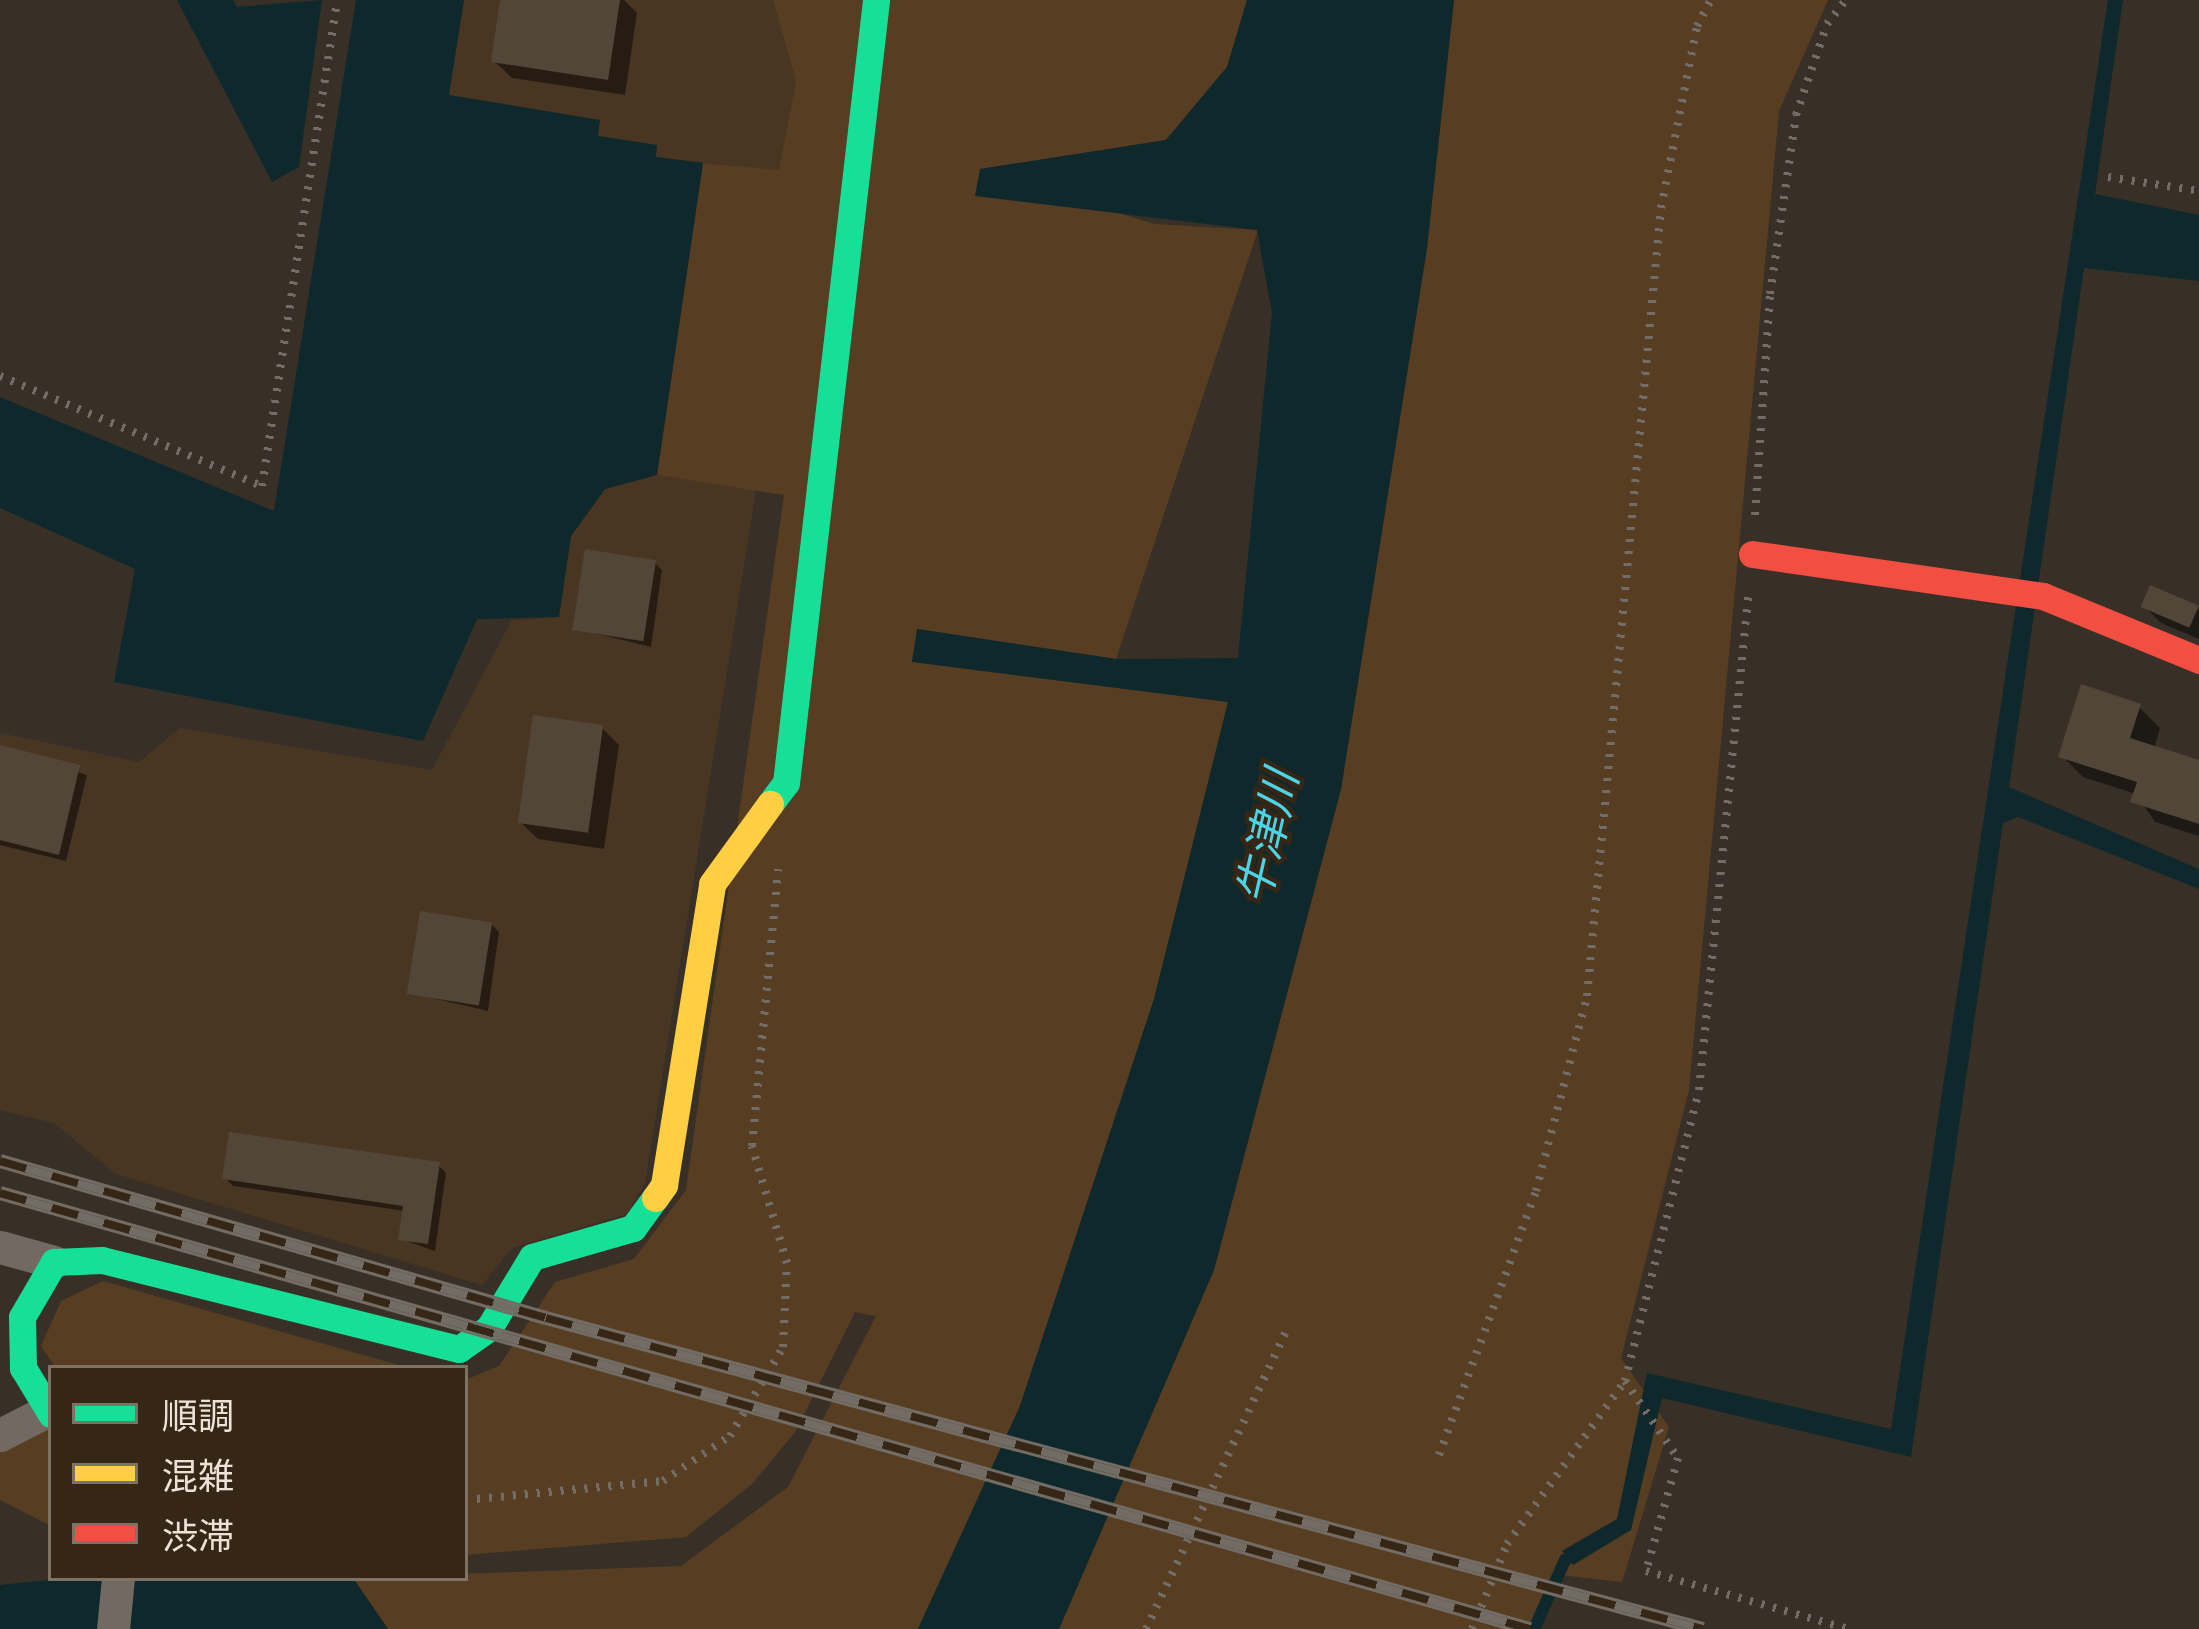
<!DOCTYPE html>
<html>
<head>
<meta charset="utf-8">
<style>
	body { margin:0 }
	#map { position:relative; width:2199px; height:1629px; overflow:hidden; background:#383027; font-family:Lato,"Noto Sans JP",sans-serif }
	div>[style] { position:absolute }
	.built>* { inset:0; background:#493622 }
	.green>* { inset:0; background:#573e23 }
	.water>* { inset:0; background:#0e282b }
	.shadow>* { inset:0; background:#0007 }
	.stream>* { height:12px; margin:-6px; padding:0 6px; transform-origin:6px; border-radius:6px; background:#0e282b }
	.building>* { inset:0; background:#524639; transform-origin:0 0 }
	.path>* { height:8px; margin-top:-4px; transform-origin:0; background:repeating-linear-gradient(90deg,#746d67 0 3px,transparent 0 12px) }
	.street>* { height:33px; margin:-16.5px; padding:0 16.5px; transform-origin:16.5px; border-radius:16.5px; background:#716962 }
	.fast>* { height:27px; margin:-13.5px; padding:0 13.5px; transform-origin:13.5px; border-radius:13.5px; background:#16e098 }
	.slow>* { height:27px; margin:-13.5px; padding:0 13.5px; transform-origin:13.5px; border-radius:13.5px; background:#ffcf43 }
	.jam>* { height:27px; margin:-13.5px; padding:0 13.5px; transform-origin:13.5px; border-radius:13.5px; background:#f24e42 }
	.rail>* { height:14px; margin-top:-7px; transform-origin:0; background:repeating-linear-gradient(90deg,#362616 0 27px,#726c64 0 54px); box-sizing:border-box; border-block:3px solid #726c64 }
	span { translate:-50% -50%; white-space:nowrap; text-align:center; line-height:1.15; -webkit-text-stroke:9px #362616; paint-order:stroke }
	.water-label { font-size:45px; color:#4bd4e7; font-style:italic }
	.legend { position:absolute; left:48px; top:1365px; width:420px; height:216px; box-sizing:border-box; background:#362616; border:3px solid #7f7164; margin:0; padding:15px 21px; list-style:none; font-size:36px; color:#ece2d8 }
	.legend li { display:flex; align-items:center; gap:24px; height:60px }
	.legend b { width:60px; border:3px solid #7f7164 }
</style>
</head>
<body>
<div id="map">
	<div class="built">
		<i style="clip-path:polygon(464px 0,773px 0,796px 81px,779px 171px,656px 157px,656px 145px,597px 136px,600px 121px,448px 95px)"></i>
		<i style="clip-path:polygon(657px 475px,756px 490px,645px 1183px,627px 1214px,512px 1248px,482px 1285px,116px 1174px,54px 1123px,0 1110px,0 733px,139px 762px,180px 728px,432px 770px,512px 620px,559px 617px,571px 536px,605px 489px)"></i>
	</div>
	<div class="green">
		<i style="clip-path:polygon(773px 0,1247px 0,1227px 67px,1166px 140px,980px 169px,1154px 224px,1258px 230px,1116px 659px,918px 629px,912px 661px,1228px 702px,1154px 999px,1020px 1406px,918px 1629px,388px 1629px,353px 1578px,681px 1566px,788px 1487px,876px 1316px,855px 1312px,795px 1432px,752px 1484px,686px 1537px,465px 1555px,465px 1380px,499px 1366px,555px 1282px,634px 1259px,686px 1190px,784px 495px,657px 475px,703px 163px,779px 170px,796px 81px)"></i>
		<i style="clip-path:polygon(1454px 0,1828px 0,1779px 111px,1689px 1090px,1621px 1358px,1669px 1427px,1622px 1582px,1552px 1574px,1529px 1629px,1059px 1629px,1214px 1270px,1341px 789px,1427px 248px)"></i>
		<i style="clip-path:polygon(103px 1281px,409px 1368px,56px 1368px,41px 1346px,61px 1301px)"></i>
		<i style="clip-path:polygon(51px 1419px,51px 1526px,0 1500px,0 1444px)"></i>
	</div>
	<div class="water">
		<i style="clip-path:polygon(177px 0,233px 0,237px 7px,322px 0,299px 167px,272px 182px)"></i>
		<i style="clip-path:polygon(356px 0,464px 0,449px 95px,600px 120px,598px 136px,657px 145px,656px 157px,703px 163px,657px 475px,605px 489px,571px 536px,559px 617px,477px 619px,423px 741px,114px 682px,135px 569px,0 508px,0 397px,274px 511px)"></i>
		<i style="clip-path:polygon(1247px 0,1454px 0,1427px 248px,1341px 789px,1214px 1270px,1059px 1629px,918px 1629px,1020px 1406px,1154px 999px,1228px 702px,912px 662px,917px 629px,1116px 659px,1238px 658px,1272px 313px,1257px 230px,975px 196px,980px 169px,1166px 140px,1227px 67px)"></i>
		<i style="clip-path:polygon(2108px 0,2123px 0,2095px 194px,2199px 215px,2199px 281px,2084px 268px,2009px 787px,2199px 869px,2199px 889px,2018px 817px,2003px 823px,1911px 1457px,1662px 1398px,1631px 1530px,1573px 1565px,1562px 1551px,1617px 1519px,1647px 1373px,1891px 1429px)"></i>
		<i style="clip-path:polygon(67px 1578px,353px 1578px,388px 1629px,0 1629px,0 1585px)"></i>
	</div>
	<div class="shadow">
		<i style="clip-path:polygon(503px 0,624px 0,637px 13px,625px 95px,512px 78px,494px 61px)"></i>
		<i style="clip-path:polygon(654px 562px,662px 570px,651px 647px,577px 629px)"></i>
		<i style="clip-path:polygon(2151px 588px,2199px 610px,2199px 639px,2161px 623px,2144px 606px)"></i>
		<i style="clip-path:polygon(2139px 707px,2160px 728px,2154px 749px,2199px 763px,2199px 836px,2155px 822px,2136px 794px,2083px 777px,2062px 756px)"></i>
		<i style="clip-path:polygon(602px 728px,619px 745px,604px 849px,538px 839px,520px 822px)"></i>
		<i style="clip-path:polygon(0 748px,87px 775px,66px 861px,0 845px)"></i>
		<i style="clip-path:polygon(491px 924px,499px 932px,488px 1011px,411px 993px)"></i>
		<i style="clip-path:polygon(438px 1165px,446px 1173px,435px 1251px,401px 1239px,405px 1211px,233px 1186px,225px 1178px)"></i>
	</div>
	<div class="stream">
		<i style="left:1534px;top:1629px;width:76px;rotate:-65.8deg"></i>
		<i style="left:1565px;top:1560px;width:13px;rotate:-32deg"></i>
	</div>
	<div class="building">
		<i style="clip-path:polygon(500px 0,620px 0,608px 80px,491px 62px)"></i>
		<i style="left:585px;top:549px;width:72px;height:82px;rotate:9deg"></i>
		<i style="left:2150px;top:585px;width:53px;height:24px;rotate:23deg"></i>
		<i style="clip-path:polygon(2081px 684px,2141px 704px,2130px 738px,2199px 760px,2199px 824px,2130px 802px,2137px 782px,2058px 757px)"></i>
		<i style="left:533px;top:715px;width:71px;height:109px;rotate:8deg"></i>
		<i style="clip-path:polygon(0 745px,80px 765px,59px 855px,0 840px)"></i>
		<i style="left:420px;top:911px;width:73px;height:84px;rotate:9deg"></i>
		<i style="clip-path:polygon(229px 1132px,440px 1162px,428px 1244px,398px 1240px,403px 1206px,222px 1179px)"></i>
	</div>
	<div class="path">
		<i style="left:2108px;top:177px;width:92px;rotate:8.7deg"></i>
		<i style="left:0;top:376px;width:284px;rotate:22.8deg"></i>
		<i style="left:262px;top:486px;width:492px;rotate:-81.2deg"></i>
		<i style="left:1755px;top:515px;width:222px;rotate:-86.1deg"></i>
		<i style="left:1770px;top:294px;width:181px;rotate:-81.7deg"></i>
		<i style="left:1796px;top:115px;width:96px;rotate:-71.2deg"></i>
		<i style="left:1827px;top:24px;width:31px;rotate:-52deg"></i>
		<i style="left:1625px;top:1381px;width:93px;rotate:55.5deg"></i>
		<i style="left:1678px;top:1458px;width:117px;rotate:105.8deg"></i>
		<i style="left:1646px;top:1571px;width:210px;rotate:16deg"></i>
		<i style="left:1439px;top:1455px;width:281px;rotate:-69.8deg"></i>
		<i style="left:1536px;top:1191px;width:202px;rotate:-75.3deg"></i>
		<i style="left:1587px;top:996px;width:791px;rotate:-84.64deg"></i>
		<i style="left:1661px;top:208px;width:186px;rotate:-78.8deg"></i>
		<i style="left:1697px;top:26px;width:30px;rotate:-62deg"></i>
		<i style="left:465px;top:1500px;width:199px;rotate:-5.5deg"></i>
		<i style="left:663px;top:1481px;width:81px;rotate:-33.9deg"></i>
		<i style="left:730px;top:1436px;width:104px;rotate:-59.2deg"></i>
		<i style="left:783px;top:1347px;width:84px;rotate:-87.3deg"></i>
		<i style="left:787px;top:1263px;width:122px;rotate:-106.7deg"></i>
		<i style="left:752px;top:1146px;width:278px;rotate:-84.6deg"></i>
		<i style="left:1146px;top:1629px;width:331px;rotate:-64.8deg"></i>
		<i style="left:1472px;top:1629px;width:92px;rotate:-67.6deg"></i>
		<i style="left:1507px;top:1544px;width:201px;rotate:-54.1deg"></i>
		<i style="left:1625px;top:1381px;width:300px;rotate:-75.7deg"></i>
		<i style="left:1699px;top:1090px;width:497px;rotate:-84.3deg"></i>
	</div>
	<div class="street">
		<i style="left:0;top:1247px;width:56px;rotate:15.5deg"></i>
		<i style="left:0;top:1435px;width:53px;rotate:-27.1deg"></i>
		<i style="left:113px;top:1629px;width:51px;rotate:-84.4deg"></i>
	</div>
	<div class="fast">
		<i style="left:770px;top:804px;width:26px;rotate:-53deg"></i>
		<i style="left:786px;top:783px;width:788px;rotate:-83.44deg"></i>
		<i style="left:51px;top:1414px;width:54px;rotate:-121.3deg"></i>
		<i style="left:23px;top:1368px;width:51px;rotate:-91.1deg"></i>
		<i style="left:22px;top:1317px;width:64px;rotate:-59.8deg"></i>
		<i style="left:54px;top:1262px;width:48px;rotate:-2.4deg"></i>
		<i style="left:102px;top:1260px;width:368px;rotate:14deg"></i>
		<i style="left:459px;top:1349px;width:37px;rotate:-35deg"></i>
		<i style="left:489px;top:1328px;width:83px;rotate:-58.8deg"></i>
		<i style="left:532px;top:1257px;width:105px;rotate:-16deg"></i>
		<i style="left:633px;top:1228px;width:37px;rotate:-54deg"></i>
	</div>
	<div class="slow">
		<i style="left:655px;top:1198px;width:16px;rotate:-55deg"></i>
		<i style="left:664px;top:1185px;width:305px;rotate:-80.9deg"></i>
		<i style="left:712px;top:884px;width:99px;rotate:-54.1deg"></i>
	</div>
	<div class="jam">
		<i style="left:1752px;top:554px;width:294px;rotate:8.2deg"></i>
		<i style="left:2043px;top:596px;width:169px;rotate:22.3deg"></i>
	</div>
	<div class="rail">
		<i style="left:0;top:1161px;width:568px;rotate:16.04deg"></i>
		<i style="left:546px;top:1318px;width:1198px;rotate:15.05deg"></i>
		<i style="left:0;top:1193px;width:1591px;rotate:15.91deg"></i>
	</div>
	<div class="water-label">
		<span style="left:1267px;top:837px;rotate:-77deg">牛津川</span>
	</div>
	<ul class="legend">
	<li><b style="height:15px;background:#16e098"></b>順調</li>
	<li><b style="height:15px;background:#ffcf43"></b>混雑</li>
	<li><b style="height:15px;background:#f24e42"></b>渋滞</li>
	</ul>
</div>
</body>
</html>
